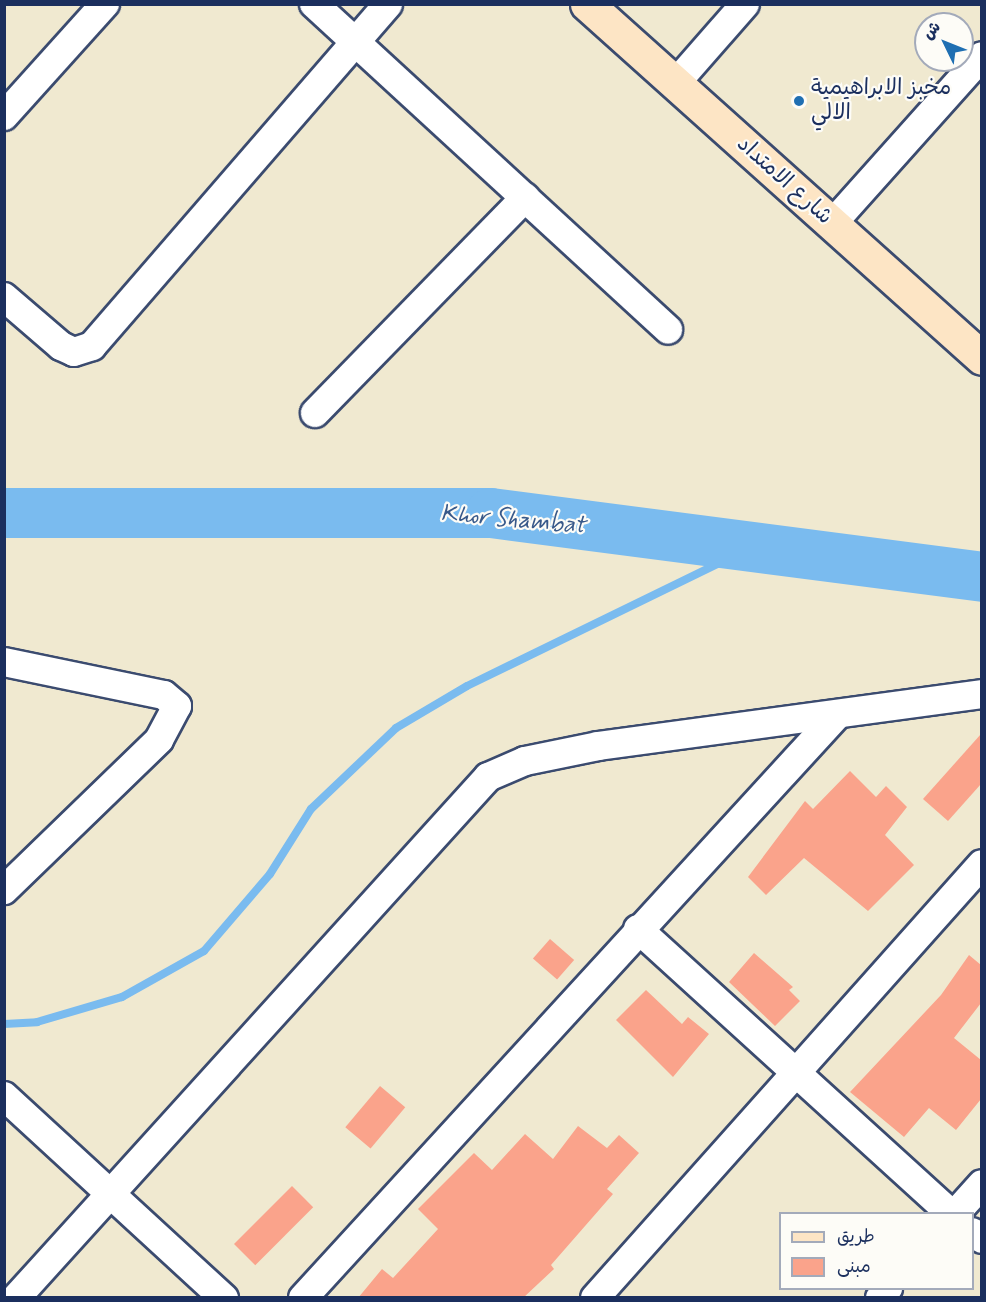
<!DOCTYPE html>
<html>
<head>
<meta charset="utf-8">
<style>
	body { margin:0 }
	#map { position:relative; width:986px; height:1302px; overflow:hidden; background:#f0e9d0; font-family:Mynerve,"Playpen Sans Arabic",sans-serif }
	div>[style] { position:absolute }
	.stream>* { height:8px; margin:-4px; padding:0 4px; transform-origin:4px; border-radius:4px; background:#7abbef }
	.river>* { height:50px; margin:-25px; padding:0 25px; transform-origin:25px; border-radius:25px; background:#7abbef }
	.building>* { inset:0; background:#faa38b; transform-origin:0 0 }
	.roads { filter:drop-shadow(2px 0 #3b4b6f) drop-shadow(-2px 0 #3b4b6f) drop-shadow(0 2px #3b4b6f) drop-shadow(0 -2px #3b4b6f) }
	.street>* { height:28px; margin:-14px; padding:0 14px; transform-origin:14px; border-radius:14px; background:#fff }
	.secondary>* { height:33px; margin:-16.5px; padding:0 16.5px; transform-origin:16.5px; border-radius:16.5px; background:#fde5c5 }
	.dots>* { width:16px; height:16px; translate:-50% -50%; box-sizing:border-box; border:3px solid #fdfcf7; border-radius:50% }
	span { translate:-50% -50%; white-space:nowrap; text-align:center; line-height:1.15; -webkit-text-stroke:4.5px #fdfcf7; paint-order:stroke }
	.poi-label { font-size:22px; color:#1b2f5e }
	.left { translate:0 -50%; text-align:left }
	.street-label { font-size:22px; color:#1b2f5e }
	.water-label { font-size:24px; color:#38598a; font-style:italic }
	.frame { position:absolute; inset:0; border:6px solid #1b2f5e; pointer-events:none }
	.legend { position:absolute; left:779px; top:1212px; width:195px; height:78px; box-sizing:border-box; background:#fdfcf7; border:2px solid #a3aaba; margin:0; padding:8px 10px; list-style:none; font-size:18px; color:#1b2f5e }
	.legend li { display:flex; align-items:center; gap:12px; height:30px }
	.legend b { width:30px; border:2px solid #a3aaba }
	.north { position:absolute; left:914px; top:12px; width:60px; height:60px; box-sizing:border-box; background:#fdfcf7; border:2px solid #a3aaba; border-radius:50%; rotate:313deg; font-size:16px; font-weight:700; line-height:24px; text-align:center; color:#1b2f5e }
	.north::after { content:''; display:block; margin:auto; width:21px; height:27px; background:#1f6fb2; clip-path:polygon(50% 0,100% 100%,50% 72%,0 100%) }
</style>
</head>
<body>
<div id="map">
	<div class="stream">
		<i style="left:4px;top:1024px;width:33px;rotate:-3deg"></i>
		<i style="left:37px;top:1022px;width:89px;rotate:-16.4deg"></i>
		<i style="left:122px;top:997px;width:94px;rotate:-29.3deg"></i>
		<i style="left:204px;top:951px;width:101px;rotate:-49.4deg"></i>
		<i style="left:270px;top:874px;width:77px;rotate:-57.8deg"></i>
		<i style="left:311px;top:809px;width:117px;rotate:-43.6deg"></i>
		<i style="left:396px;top:728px;width:82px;rotate:-30.6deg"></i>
		<i style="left:467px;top:686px;width:317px;rotate:-26deg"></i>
	</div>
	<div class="river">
		<i style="left:4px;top:513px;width:487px"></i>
		<i style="left:491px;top:513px;width:495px;rotate:7.4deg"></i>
	</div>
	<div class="building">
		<i style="clip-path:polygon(981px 734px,981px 784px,948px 821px,923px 799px)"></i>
		<i style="clip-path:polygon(850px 771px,876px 797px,886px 786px,907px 807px,885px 835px,914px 865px,868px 911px,804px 858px,766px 895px,748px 877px,805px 801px,813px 809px)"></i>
		<i style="left:550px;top:939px;width:32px;height:26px;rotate:41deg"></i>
		<i style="clip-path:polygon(754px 953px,793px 987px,789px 990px,800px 1001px,775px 1026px,729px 982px)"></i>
		<i style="clip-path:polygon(969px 955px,981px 965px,981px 1003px,954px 1038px,981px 1060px,981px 1099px,956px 1130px,929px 1108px,904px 1137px,850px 1092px,941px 995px)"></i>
		<i style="clip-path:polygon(646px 990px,682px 1024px,688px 1017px,709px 1034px,673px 1077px,616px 1020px)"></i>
		<i style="left:380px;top:1086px;width:33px;height:54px;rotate:40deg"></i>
		<i style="clip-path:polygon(578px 1126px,607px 1148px,619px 1135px,639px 1153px,607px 1189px,613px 1194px,551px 1265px,554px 1269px,523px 1298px,358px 1298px,382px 1269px,393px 1278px,438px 1229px,418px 1209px,474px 1153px,492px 1170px,525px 1134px,553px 1159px)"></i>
		<i style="left:292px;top:1186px;width:30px;height:82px;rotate:45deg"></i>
	</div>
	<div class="roads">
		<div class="street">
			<i style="left:314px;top:4px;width:481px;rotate:42.6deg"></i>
			<i style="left:675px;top:84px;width:106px;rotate:-48.8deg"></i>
			<i style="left:4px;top:116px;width:151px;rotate:-48deg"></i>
			<i style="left:832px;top:224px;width:225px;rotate:-48.2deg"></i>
			<i style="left:4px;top:297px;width:75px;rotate:40.7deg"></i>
			<i style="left:61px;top:346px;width:14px;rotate:25deg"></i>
			<i style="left:74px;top:352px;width:19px;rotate:-18deg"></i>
			<i style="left:92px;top:346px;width:452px;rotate:-49.1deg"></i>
			<i style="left:315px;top:413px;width:301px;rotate:-45.7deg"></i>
			<i style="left:4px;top:662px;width:163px;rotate:11.7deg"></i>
			<i style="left:164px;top:695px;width:17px;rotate:40deg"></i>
			<i style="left:177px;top:706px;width:38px;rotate:118deg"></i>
			<i style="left:159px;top:740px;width:216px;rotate:135.9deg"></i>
			<i style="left:638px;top:929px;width:423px;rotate:42.3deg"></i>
			<i style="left:4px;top:1096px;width:299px;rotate:42.6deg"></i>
			<i style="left:955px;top:1214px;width:40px;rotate:-48deg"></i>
			<i style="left:972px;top:1232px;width:12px;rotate:35deg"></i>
			<i style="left:16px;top:1298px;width:703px;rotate:-47.82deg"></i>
			<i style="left:488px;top:777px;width:40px;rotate:-23.4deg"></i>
			<i style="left:525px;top:761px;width:75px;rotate:-11.6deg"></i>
			<i style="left:598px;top:746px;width:388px;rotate:-7.7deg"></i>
			<i style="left:303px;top:1298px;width:792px;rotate:-47.51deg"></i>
			<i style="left:595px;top:1298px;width:581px;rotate:-48.28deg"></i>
			<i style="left:880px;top:1298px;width:13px;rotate:-51deg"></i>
		</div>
		<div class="secondary">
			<i style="left:587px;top:4px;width:530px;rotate:41.87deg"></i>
		</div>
	</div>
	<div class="dots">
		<i style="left:799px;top:101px;background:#1f6fb2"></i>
	</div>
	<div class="poi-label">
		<span class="left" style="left:811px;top:101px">مخبز الابراهيمية<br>الالي</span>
	</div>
	<div class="street-label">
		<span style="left:784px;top:181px;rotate:42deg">شارع الامتداد</span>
	</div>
	<div class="water-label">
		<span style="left:513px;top:520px;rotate:5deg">Khor Shambat</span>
	</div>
	<div class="frame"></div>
	<ul class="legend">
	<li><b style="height:8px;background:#fde5c5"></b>طريق</li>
	<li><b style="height:16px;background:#faa38b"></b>مبنى</li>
	</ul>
	<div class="north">ش</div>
</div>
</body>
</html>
